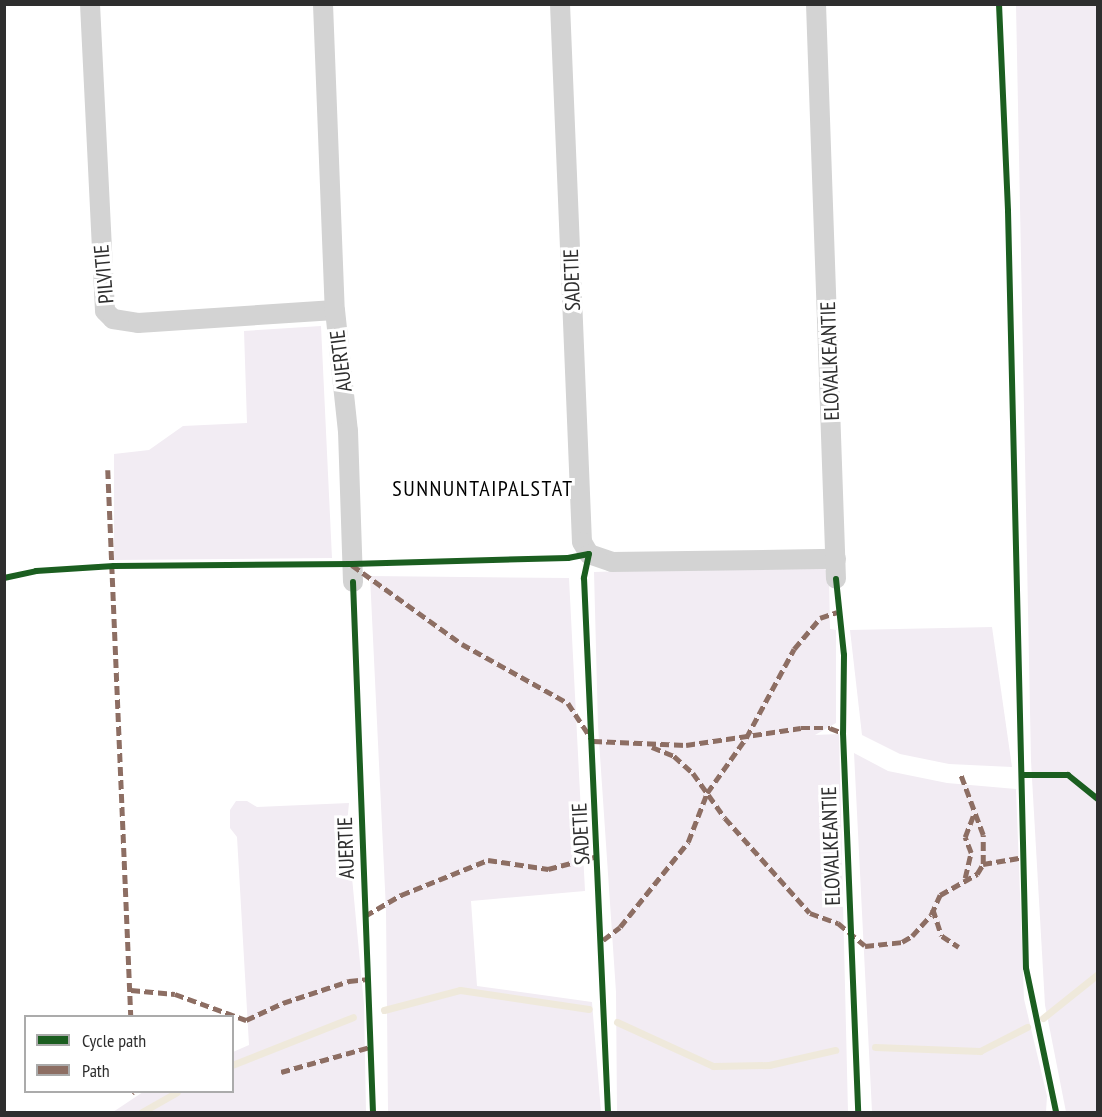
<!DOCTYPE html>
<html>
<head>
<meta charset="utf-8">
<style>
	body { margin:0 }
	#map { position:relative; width:1102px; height:1117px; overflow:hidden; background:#fff; font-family:"PT Sans Narrow",sans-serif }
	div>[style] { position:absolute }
	.green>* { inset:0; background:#f2ecf3 }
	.stream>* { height:7px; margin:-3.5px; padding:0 3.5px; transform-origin:3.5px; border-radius:3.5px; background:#efe9db }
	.minor>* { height:20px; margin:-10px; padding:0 10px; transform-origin:10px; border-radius:10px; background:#d3d3d3 }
	.quiet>* { height:4.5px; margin-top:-2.25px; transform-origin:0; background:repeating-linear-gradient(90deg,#8d6e63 0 9px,transparent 0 13.5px) }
	.cycleway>* { height:6px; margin:-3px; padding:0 3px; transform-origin:3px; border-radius:3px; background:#1b5e20 }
	span { translate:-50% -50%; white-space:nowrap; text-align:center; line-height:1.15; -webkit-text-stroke:6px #fff; paint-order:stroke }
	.street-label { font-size:21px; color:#2e2e2e }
	.neighbourhood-label { font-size:22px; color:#000; letter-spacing:1.5px }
	.frame { position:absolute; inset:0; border:6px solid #2e2e2e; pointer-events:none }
	.legend { position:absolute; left:24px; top:1015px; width:210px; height:78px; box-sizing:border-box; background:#fff; border:2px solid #ababab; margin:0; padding:8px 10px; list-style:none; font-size:18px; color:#2e2e2e }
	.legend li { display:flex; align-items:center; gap:12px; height:30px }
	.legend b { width:30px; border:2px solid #ababab }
</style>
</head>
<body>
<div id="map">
	<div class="green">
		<i style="clip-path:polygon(1016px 5px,1097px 5px,1097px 1112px,1066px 1112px,1045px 1005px,1031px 761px)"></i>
		<i style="clip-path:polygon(321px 326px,332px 558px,114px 560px,114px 454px,149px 450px,183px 426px,247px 423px,244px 331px)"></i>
		<i style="clip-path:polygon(821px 565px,829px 574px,830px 629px,836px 630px,836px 723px,815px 735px,839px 734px,848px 1112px,617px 1112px,616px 992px,598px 726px,594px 572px)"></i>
		<i style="clip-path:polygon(370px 576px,569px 578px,585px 891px,471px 901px,477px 986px,592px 1002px,601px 1112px,388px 1112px,386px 910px)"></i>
		<i style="clip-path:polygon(992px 627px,1012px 767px,949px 764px,900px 754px,862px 735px,850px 630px)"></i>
		<i style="clip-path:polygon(854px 753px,888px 771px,947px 783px,1016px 789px,1024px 999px,1047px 1096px,1046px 1112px,872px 1112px)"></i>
		<i style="clip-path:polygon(236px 801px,247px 801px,257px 807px,349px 803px,347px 824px,364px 1005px,366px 1112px,113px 1112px,143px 1092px,232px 1092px,233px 1052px,249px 1045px,237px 837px,230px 828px,230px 810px)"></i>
	</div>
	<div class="stream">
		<i style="left:384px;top:1010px;width:79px;rotate:-14.7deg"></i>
		<i style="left:460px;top:990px;width:130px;rotate:8.4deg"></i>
		<i style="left:1043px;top:1018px;width:70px;rotate:-38.7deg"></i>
		<i style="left:617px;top:1022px;width:106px;rotate:24.6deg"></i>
		<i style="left:713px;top:1066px;width:56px;rotate:-1deg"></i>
		<i style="left:769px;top:1065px;width:68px;rotate:-12.8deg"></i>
		<i style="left:875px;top:1047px;width:105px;rotate:2.2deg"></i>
		<i style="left:980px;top:1051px;width:53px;rotate:-27.1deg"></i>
		<i style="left:232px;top:1065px;width:130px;rotate:-21.6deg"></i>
		<i style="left:142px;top:1112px;width:40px;rotate:-29.7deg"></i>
	</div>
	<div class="minor">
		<i style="left:90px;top:4px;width:307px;rotate:87.2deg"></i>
		<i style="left:105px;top:311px;width:11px;rotate:45deg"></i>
		<i style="left:113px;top:319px;width:25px;rotate:9deg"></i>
		<i style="left:138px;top:323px;width:197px;rotate:-3.8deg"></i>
		<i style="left:323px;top:4px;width:306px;rotate:87.8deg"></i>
		<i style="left:335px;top:310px;width:122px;rotate:83.9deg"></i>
		<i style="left:348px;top:431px;width:151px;rotate:88.1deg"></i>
		<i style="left:560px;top:4px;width:538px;rotate:87.66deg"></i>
		<i style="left:582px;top:542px;width:14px;rotate:60deg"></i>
		<i style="left:589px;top:554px;width:24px;rotate:19deg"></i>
		<i style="left:612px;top:562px;width:224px;rotate:-0.8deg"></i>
		<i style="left:816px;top:4px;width:575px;rotate:88.01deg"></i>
	</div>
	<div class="quiet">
		<i style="left:108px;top:470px;width:546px;rotate:87.59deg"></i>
		<i style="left:352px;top:565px;width:135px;rotate:35.7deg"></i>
		<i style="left:462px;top:644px;width:121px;rotate:29.1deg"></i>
		<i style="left:568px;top:703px;width:45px;rotate:56.7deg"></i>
		<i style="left:593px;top:741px;width:93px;rotate:2.5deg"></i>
		<i style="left:686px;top:745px;width:116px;rotate:-8.4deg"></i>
		<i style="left:801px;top:728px;width:29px"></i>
		<i style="left:830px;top:728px;width:14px;rotate:21deg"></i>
		<i style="left:652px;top:747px;width:24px;rotate:22deg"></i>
		<i style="left:674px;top:756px;width:25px;rotate:42deg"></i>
		<i style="left:693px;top:773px;width:55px;rotate:54.6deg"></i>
		<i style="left:725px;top:818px;width:127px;rotate:48.2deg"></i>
		<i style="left:810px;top:913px;width:30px;rotate:20deg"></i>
		<i style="left:838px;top:923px;width:35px;rotate:40deg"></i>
		<i style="left:865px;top:946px;width:37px;rotate:-6deg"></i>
		<i style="left:902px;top:942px;width:12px;rotate:-31deg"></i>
		<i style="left:912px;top:936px;width:28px;rotate:-48deg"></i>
		<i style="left:931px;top:915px;width:22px;rotate:-66deg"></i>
		<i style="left:940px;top:895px;width:43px;rotate:-29.6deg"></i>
		<i style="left:977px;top:874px;width:12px;rotate:-59deg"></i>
		<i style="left:983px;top:864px;width:29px;rotate:-90deg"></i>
		<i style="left:983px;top:835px;width:66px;rotate:-110.4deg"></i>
		<i style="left:983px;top:864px;width:43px;rotate:-9.5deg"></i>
		<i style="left:965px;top:878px;width:26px;rotate:-77deg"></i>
		<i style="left:971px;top:853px;width:17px;rotate:-111deg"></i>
		<i style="left:965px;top:837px;width:26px;rotate:-69deg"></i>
		<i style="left:933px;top:909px;width:28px;rotate:72deg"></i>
		<i style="left:942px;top:936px;width:20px;rotate:33deg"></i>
		<i style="left:365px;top:916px;width:42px;rotate:-30.3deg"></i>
		<i style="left:401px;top:895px;width:94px;rotate:-21.9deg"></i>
		<i style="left:488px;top:860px;width:61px;rotate:8.5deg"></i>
		<i style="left:548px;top:869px;width:52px;rotate:-14.6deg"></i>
		<i style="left:603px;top:940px;width:21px;rotate:-37deg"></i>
		<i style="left:620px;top:927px;width:109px;rotate:-51.3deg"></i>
		<i style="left:688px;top:842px;width:53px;rotate:-68.8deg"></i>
		<i style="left:707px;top:793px;width:67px;rotate:-54.7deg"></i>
		<i style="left:746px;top:738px;width:101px;rotate:-61.7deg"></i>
		<i style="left:794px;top:649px;width:40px;rotate:-50deg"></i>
		<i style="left:820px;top:618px;width:18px;rotate:-19deg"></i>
		<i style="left:131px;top:990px;width:44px;rotate:5.2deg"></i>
		<i style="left:175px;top:994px;width:76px;rotate:20.1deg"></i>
		<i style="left:246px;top:1020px;width:41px;rotate:-24.7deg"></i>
		<i style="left:283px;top:1003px;width:70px;rotate:-18.4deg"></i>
		<i style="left:349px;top:981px;width:18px;rotate:-6deg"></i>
		<i style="left:281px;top:1072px;width:92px;rotate:-15.7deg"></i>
		<i style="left:132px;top:1093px;width:1px;rotate:-45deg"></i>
	</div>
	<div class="cycleway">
		<i style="left:999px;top:4px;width:207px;rotate:87.5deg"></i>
		<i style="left:1008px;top:211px;width:757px;rotate:88.64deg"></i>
		<i style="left:1026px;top:968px;width:147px;rotate:78.2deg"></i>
		<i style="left:4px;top:578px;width:33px;rotate:-12deg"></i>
		<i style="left:36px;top:571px;width:78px;rotate:-3.7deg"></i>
		<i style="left:114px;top:566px;width:237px;rotate:-0.5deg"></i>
		<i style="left:351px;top:564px;width:217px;rotate:-1.6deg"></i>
		<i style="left:568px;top:558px;width:21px;rotate:-11deg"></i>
		<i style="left:589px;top:554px;width:25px;rotate:102deg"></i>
		<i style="left:584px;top:578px;width:535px;rotate:87.43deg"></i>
		<i style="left:836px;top:579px;width:76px;rotate:84deg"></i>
		<i style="left:844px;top:655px;width:78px;rotate:90.7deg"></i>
		<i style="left:843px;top:733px;width:379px;rotate:87.7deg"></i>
		<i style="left:353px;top:582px;width:530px;rotate:87.84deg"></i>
		<i style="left:1023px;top:775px;width:45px"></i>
		<i style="left:1068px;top:775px;width:38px;rotate:39deg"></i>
	</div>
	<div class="street-label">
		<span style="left:104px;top:274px;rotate:-95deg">PILVITIE</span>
		<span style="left:572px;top:280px;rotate:-92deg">SADETIE</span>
		<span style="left:341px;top:361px;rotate:-97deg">AUERTIE</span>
		<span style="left:830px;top:361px;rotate:-92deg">ELOVALKEANTIE</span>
		<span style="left:581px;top:834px;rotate:-93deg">SADETIE</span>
		<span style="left:831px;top:846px;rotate:-92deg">ELOVALKEANTIE</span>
		<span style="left:346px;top:848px;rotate:-92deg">AUERTIE</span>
	</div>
	<div class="neighbourhood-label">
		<span style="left:483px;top:489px">SUNNUNTAIPALSTAT</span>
	</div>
	<div class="frame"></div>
	<ul class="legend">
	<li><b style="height:8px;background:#1b5e20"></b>Cycle path</li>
	<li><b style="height:8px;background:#8d6e63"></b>Path</li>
	</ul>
</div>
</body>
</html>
